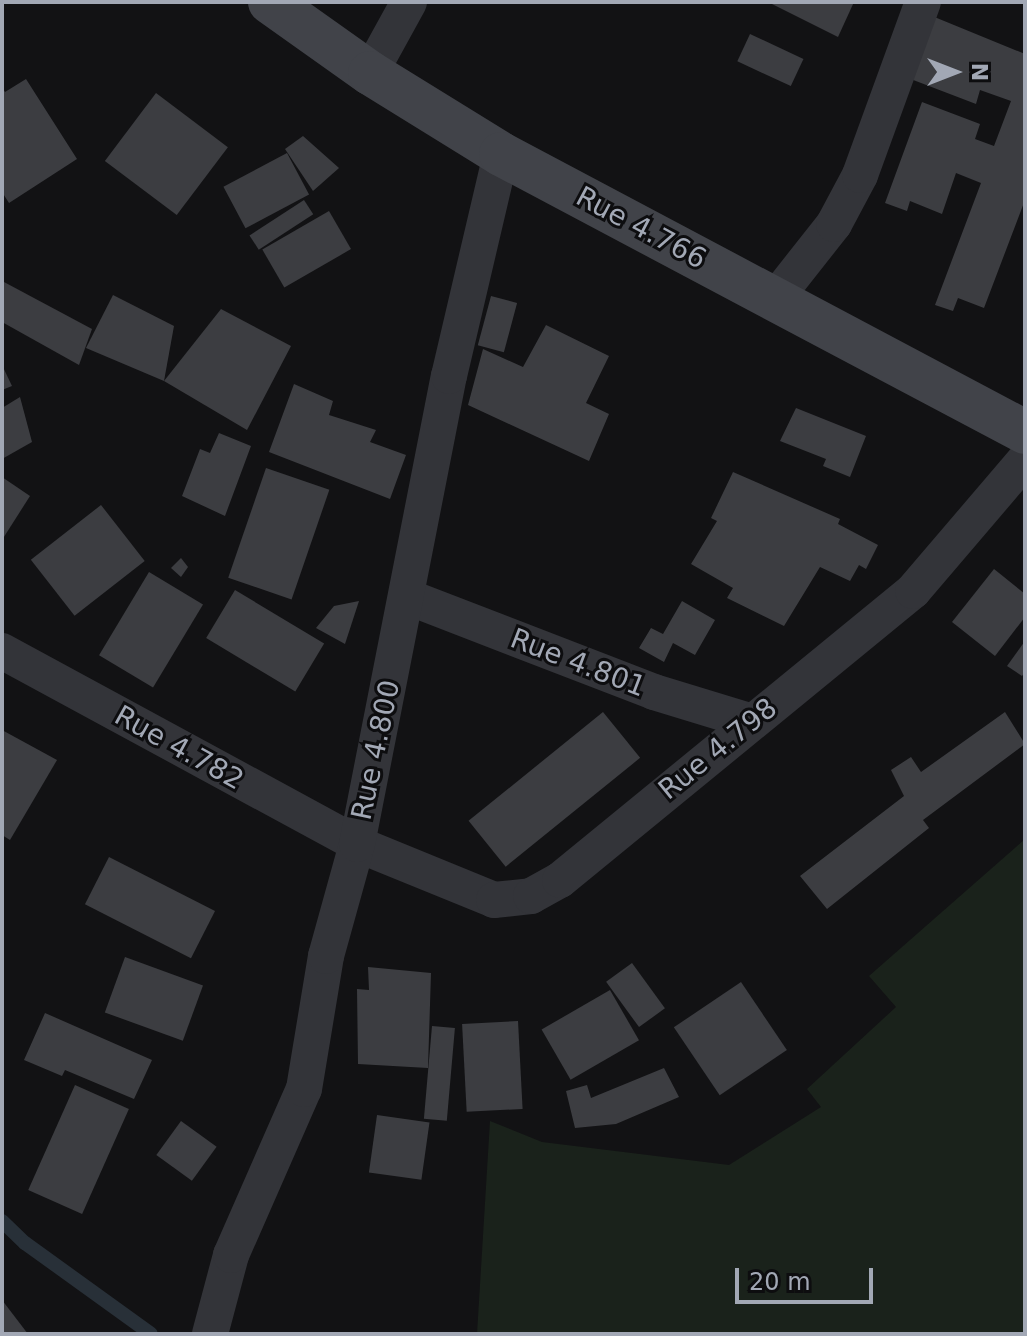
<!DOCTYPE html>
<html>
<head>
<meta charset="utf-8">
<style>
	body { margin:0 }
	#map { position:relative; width:1027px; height:1336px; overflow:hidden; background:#121214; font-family:"DejaVu Sans",sans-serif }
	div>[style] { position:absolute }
	.green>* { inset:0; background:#1a221b }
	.stream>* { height:14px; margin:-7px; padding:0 7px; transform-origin:7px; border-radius:7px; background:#283038 }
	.building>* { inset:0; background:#3c3d41; transform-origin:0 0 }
	.street>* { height:36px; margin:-18px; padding:0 18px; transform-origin:18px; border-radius:18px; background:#333439 }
	.secondary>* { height:44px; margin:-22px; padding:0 22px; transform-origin:22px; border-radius:22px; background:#414349 }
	span { translate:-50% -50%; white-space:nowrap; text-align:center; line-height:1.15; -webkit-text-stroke:6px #0d0d0f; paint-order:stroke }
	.street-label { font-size:28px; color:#a2a8b5 }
	.frame { position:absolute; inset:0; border:4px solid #a2a8b5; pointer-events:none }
	.north { position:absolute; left:915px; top:32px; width:80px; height:80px; -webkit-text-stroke:6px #0d0d0f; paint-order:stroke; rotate:90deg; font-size:22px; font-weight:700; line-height:32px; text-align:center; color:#a2a8b5 }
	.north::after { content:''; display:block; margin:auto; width:28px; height:36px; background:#a2a8b5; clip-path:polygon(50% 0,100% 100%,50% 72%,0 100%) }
	.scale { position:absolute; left:735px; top:1268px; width:138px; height:36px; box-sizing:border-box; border:4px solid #a2a8b5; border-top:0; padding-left:10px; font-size:24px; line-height:28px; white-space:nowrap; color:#a2a8b5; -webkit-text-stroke:6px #0d0d0f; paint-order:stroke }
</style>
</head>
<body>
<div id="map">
	<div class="green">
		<i style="clip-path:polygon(1025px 839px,1025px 1334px,477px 1334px,490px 1121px,542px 1142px,729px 1165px,821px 1107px,807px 1089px,896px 1007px,869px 976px)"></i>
	</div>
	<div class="stream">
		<i style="left:2px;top:1221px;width:32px;rotate:44deg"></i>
		<i style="left:25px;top:1243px;width:155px;rotate:35.8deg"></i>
	</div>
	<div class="building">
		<i style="clip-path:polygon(768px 2px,854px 2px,838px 37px)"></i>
		<i style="clip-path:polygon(932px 16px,1025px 54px,1025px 200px,984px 308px,958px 298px,953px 311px,935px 305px,981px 183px,956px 173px,942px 214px,910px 201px,907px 211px,885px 203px,922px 102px,980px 124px,975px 139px,994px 146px,1011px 101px,980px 90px,976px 104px,908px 78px)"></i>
		<i style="left:750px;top:34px;width:59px;height:30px;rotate:25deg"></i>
		<i style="clip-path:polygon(26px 79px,77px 159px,9px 203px,2px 192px,2px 87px,5px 92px)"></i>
		<i style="left:156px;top:93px;width:90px;height:85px;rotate:37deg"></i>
		<i style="clip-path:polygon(303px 136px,339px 168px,313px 191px,285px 149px)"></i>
		<i style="left:287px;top:153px;width:47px;height:72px;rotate:62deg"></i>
		<i style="left:304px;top:200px;width:17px;height:65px;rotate:57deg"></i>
		<i style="left:329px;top:211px;width:44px;height:77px;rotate:60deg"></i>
		<i style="clip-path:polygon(4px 282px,92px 329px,79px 365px,2px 322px)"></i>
		<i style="clip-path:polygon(113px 295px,174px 326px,164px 381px,86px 348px)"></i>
		<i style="left:491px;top:296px;width:27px;height:51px;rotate:15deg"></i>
		<i style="clip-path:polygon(221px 309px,291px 346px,247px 430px,164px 381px)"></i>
		<i style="clip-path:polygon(546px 325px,609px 356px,586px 403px,609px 414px,589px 461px,468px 405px,483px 349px,523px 367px)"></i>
		<i style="clip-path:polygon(2px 365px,12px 386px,2px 390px)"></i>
		<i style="clip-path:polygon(294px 384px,333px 401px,329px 415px,376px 430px,370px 442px,406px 455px,390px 499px,269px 452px)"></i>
		<i style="clip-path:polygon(20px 397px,32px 442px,2px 459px,2px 408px)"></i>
		<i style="clip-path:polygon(796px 408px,866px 436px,850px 477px,823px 466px,826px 459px,780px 441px)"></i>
		<i style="clip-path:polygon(219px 433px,251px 446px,225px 516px,182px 496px,200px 449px,210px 453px)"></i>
		<i style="left:266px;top:468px;width:67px;height:116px;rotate:19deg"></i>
		<i style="clip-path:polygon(733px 472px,840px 519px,838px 524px,878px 545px,866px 569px,859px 565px,850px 581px,820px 567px,784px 626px,727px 598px,733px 588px,691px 564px,717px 521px,711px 518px)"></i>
		<i style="clip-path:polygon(2px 477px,30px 496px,2px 540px)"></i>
		<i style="left:101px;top:505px;width:71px;height:89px;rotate:52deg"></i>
		<i style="clip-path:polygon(181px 558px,188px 567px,181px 577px,171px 568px)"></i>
		<i style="clip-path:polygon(994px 569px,1025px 594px,1025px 617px,995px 656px,952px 622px)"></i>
		<i style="left:149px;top:572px;width:63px;height:97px;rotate:31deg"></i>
		<i style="left:235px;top:590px;width:104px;height:56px;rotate:31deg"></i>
		<i style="clip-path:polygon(359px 601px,345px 644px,316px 628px,334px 606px)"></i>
		<i style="clip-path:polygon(682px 601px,715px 620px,695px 655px,673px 643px,664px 662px,639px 648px,651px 628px,663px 634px)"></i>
		<i style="clip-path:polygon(1025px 641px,1025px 672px,1022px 676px,1007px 666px)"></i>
		<i style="left:603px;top:712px;width:59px;height:173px;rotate:51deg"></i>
		<i style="clip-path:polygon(1005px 712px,1025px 744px,923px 820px,929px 828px,827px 909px,800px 876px,904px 796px,891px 770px,911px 757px,921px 772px)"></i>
		<i style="clip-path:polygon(2px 730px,57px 760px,10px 840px,2px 835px)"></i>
		<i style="left:109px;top:857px;width:119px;height:53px;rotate:27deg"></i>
		<i style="left:125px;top:957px;width:83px;height:59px;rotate:20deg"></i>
		<i style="left:632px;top:963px;width:56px;height:32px;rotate:54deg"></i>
		<i style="clip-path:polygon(368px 967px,431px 973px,428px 1068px,358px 1064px,357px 989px,369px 990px)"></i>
		<i style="left:741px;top:982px;width:82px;height:81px;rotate:56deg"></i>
		<i style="left:610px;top:990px;width:58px;height:79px;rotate:60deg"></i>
		<i style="clip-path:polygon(45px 1013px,152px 1060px,134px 1099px,65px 1070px,62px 1076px,24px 1060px)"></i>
		<i style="left:518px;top:1021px;width:88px;height:56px;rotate:87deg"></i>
		<i style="left:432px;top:1026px;width:23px;height:93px;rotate:5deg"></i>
		<i style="clip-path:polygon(664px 1068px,679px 1097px,616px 1124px,575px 1128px,566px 1091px,587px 1085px,591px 1098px)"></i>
		<i style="left:75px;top:1085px;width:59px;height:115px;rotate:24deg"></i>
		<i style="left:377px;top:1115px;width:53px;height:58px;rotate:8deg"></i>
		<i style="left:181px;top:1121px;width:44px;height:42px;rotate:36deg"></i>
		<i style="clip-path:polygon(2px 1300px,28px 1334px,2px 1334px)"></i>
	</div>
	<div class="street">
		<i style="left:370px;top:73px;width:81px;rotate:-61.2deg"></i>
		<i style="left:774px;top:300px;width:97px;rotate:-51.7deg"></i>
		<i style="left:834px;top:224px;width:55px;rotate:-62deg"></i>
		<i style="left:860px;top:175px;width:184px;rotate:-70deg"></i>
		<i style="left:408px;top:597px;width:264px;rotate:21.1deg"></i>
		<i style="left:654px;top:692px;width:102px;rotate:17deg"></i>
		<i style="left:2px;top:651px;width:404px;rotate:28.5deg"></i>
		<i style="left:357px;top:844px;width:148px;rotate:22.2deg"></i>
		<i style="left:494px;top:900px;width:37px;rotate:-6deg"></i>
		<i style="left:531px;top:896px;width:33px;rotate:-29deg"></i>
		<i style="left:560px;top:880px;width:456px;rotate:-39.3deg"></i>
		<i style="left:913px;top:591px;width:172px;rotate:-49.5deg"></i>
		<i style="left:210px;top:1334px;width:82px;rotate:-75.1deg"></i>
		<i style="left:231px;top:1255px;width:181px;rotate:-66.3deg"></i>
		<i style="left:304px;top:1089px;width:135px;rotate:-80.6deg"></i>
		<i style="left:326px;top:956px;width:116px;rotate:-74.5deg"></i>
		<i style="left:357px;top:844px;width:477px;rotate:-78.9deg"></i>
		<i style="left:449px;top:376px;width:228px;rotate:-76.8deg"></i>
	</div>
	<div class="secondary">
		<i style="left:270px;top:2px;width:123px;rotate:35.4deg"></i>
		<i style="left:370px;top:73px;width:154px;rotate:31.7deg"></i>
		<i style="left:501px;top:154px;width:593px;rotate:27.95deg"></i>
	</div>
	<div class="street-label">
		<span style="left:641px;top:228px;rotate:28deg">Rue 4.766</span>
		<span style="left:578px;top:663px;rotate:21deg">Rue 4.801</span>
		<span style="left:179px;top:748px;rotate:29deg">Rue 4.782</span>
		<span style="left:718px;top:749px;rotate:-39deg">Rue 4.798</span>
		<span style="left:376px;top:750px;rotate:-78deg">Rue 4.800</span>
	</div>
	<div class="frame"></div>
	<div class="north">N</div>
	<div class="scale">20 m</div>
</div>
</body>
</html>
